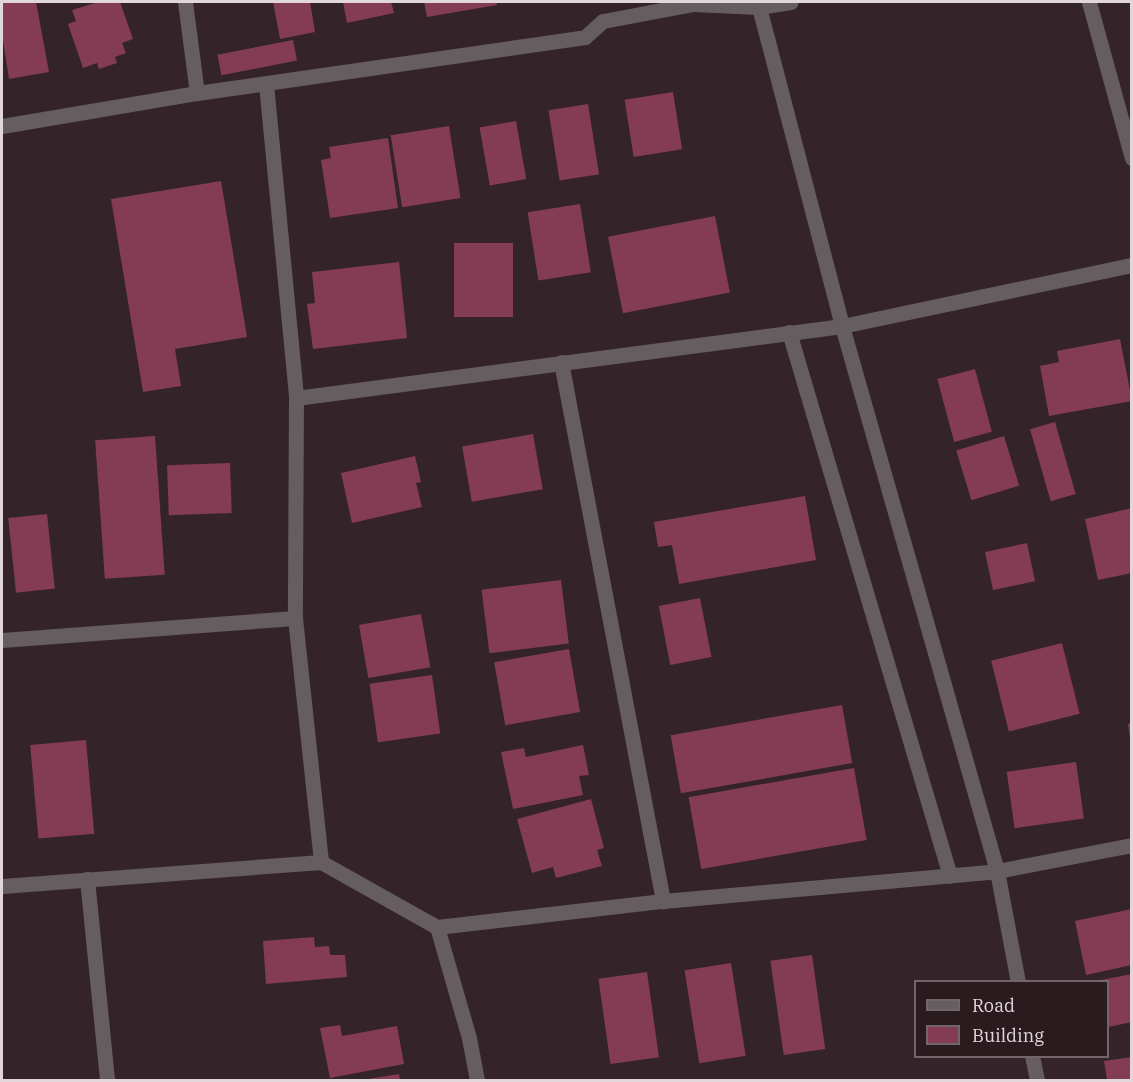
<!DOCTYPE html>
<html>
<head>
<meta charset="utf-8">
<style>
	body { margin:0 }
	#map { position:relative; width:1133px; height:1082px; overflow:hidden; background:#342429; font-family:"IBM Plex Serif",serif }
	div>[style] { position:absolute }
	.building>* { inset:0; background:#843b54; transform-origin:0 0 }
	.street>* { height:15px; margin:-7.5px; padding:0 7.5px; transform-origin:7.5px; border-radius:7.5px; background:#655d5f }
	span { translate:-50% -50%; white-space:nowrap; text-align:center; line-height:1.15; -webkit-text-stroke:5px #2a1b1f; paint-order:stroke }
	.frame { position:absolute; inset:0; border:3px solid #e1d6d9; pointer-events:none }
	.legend { position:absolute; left:914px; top:980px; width:195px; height:78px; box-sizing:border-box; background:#2a1b1f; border:2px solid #736669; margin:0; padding:8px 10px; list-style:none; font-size:18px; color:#e1d6d9 }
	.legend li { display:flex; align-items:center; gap:12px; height:30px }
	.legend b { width:30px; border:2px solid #736669 }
</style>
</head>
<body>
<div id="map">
	<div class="building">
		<i style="clip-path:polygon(2px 2px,36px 2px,49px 72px,9px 79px,2px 34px)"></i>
		<i style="clip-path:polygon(98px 2px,120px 2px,133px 39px,122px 43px,126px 53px,115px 57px,117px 63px,99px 69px,97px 63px,83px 68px,68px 24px,76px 21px,72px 10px)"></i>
		<i style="clip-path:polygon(273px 2px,310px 2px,315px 32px,280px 39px)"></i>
		<i style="clip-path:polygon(343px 2px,391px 2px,394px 13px,347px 23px)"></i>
		<i style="clip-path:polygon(424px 2px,496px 2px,497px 5px,427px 17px)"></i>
		<i style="left:293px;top:40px;width:21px;height:77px;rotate:79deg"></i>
		<i style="left:673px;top:92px;width:58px;height:49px;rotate:81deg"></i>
		<i style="left:588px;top:104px;width:71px;height:40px;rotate:81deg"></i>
		<i style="left:516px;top:121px;width:59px;height:37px;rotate:80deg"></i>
		<i style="left:449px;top:126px;width:73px;height:59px;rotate:81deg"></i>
		<i style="clip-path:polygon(388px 138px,398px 208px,330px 218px,321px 160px,331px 158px,329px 147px)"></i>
		<i style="clip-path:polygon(221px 181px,247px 337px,175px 349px,181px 386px,143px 392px,111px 199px)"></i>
		<i style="left:580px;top:204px;width:69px;height:53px;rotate:81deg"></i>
		<i style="left:715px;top:216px;width:78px;height:109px;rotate:79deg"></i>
		<i style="left:454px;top:243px;width:59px;height:74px"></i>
		<i style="clip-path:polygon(399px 262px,407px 338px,313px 349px,307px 304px,315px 303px,312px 272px)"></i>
		<i style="clip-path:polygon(1120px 339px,1132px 401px,1049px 416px,1040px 366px,1059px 362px,1057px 351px)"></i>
		<i style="left:975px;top:369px;width:65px;height:39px;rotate:75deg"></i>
		<i style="left:1055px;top:422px;width:75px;height:26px;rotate:74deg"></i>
		<i style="left:533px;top:434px;width:56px;height:72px;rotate:80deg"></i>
		<i style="left:155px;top:436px;width:139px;height:60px;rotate:86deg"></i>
		<i style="left:1004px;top:436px;width:52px;height:50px;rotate:73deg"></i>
		<i style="clip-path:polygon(415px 456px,421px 482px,416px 483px,422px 507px,352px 523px,341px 473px)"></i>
		<i style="left:230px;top:463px;width:50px;height:63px;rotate:88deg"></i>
		<i style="clip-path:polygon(805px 496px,816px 560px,679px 584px,672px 545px,658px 547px,654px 522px)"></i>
		<i style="clip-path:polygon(1132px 508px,1132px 573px,1098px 580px,1085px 519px)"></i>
		<i style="left:47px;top:514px;width:75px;height:39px;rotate:84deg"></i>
		<i style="left:1027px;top:543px;width:39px;height:43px;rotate:78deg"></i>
		<i style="left:561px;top:580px;width:64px;height:80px;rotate:83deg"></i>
		<i style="left:700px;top:598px;width:60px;height:42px;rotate:79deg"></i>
		<i style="left:421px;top:614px;width:54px;height:63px;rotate:80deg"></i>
		<i style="left:1062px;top:643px;width:73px;height:73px;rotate:76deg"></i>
		<i style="left:569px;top:649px;width:64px;height:76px;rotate:80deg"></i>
		<i style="left:432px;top:675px;width:59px;height:63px;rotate:82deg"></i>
		<i style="left:842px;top:705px;width:59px;height:174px;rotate:80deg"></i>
		<i style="clip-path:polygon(1132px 723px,1132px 738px,1130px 738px,1128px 724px)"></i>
		<i style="left:86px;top:740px;width:94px;height:56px;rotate:85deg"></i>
		<i style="clip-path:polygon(583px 745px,589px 775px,579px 776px,583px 795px,513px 809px,501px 752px,524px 748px,526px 757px)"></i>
		<i style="left:1076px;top:762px;width:57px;height:70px;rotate:82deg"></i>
		<i style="left:854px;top:768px;width:73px;height:168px;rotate:80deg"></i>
		<i style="clip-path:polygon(591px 799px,604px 848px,597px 850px,602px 866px,556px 878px,553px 867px,532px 873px,517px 819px)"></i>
		<i style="clip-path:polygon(1132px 909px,1132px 965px,1086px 975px,1075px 921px)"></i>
		<i style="clip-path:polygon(314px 937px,315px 947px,329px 946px,330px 955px,345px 955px,347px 977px,266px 984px,263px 941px)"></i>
		<i style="left:812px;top:955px;width:95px;height:42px;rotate:82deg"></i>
		<i style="left:731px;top:963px;width:94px;height:47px;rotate:81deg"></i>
		<i style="left:647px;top:972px;width:86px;height:49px;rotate:82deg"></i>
		<i style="clip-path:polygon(1132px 974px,1132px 1022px,1108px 1027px,1108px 982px,1101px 980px)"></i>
		<i style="clip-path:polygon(340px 1025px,342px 1036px,397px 1026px,404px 1064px,330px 1078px,320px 1028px)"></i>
		<i style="clip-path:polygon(1132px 1057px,1132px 1080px,1107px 1080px,1104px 1061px)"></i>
		<i style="clip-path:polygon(399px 1074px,400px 1080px,368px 1080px,368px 1079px)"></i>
	</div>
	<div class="street">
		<i style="left:185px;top:2px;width:92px;rotate:82.5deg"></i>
		<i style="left:1089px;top:2px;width:162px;rotate:74.6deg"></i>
		<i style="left:759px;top:7px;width:330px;rotate:75.4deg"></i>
		<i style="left:842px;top:326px;width:567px;rotate:74.12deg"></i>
		<i style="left:997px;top:871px;width:113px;rotate:79.3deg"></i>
		<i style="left:266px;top:84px;width:315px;rotate:84.5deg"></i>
		<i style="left:296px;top:398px;width:220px;rotate:90.3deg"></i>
		<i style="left:295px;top:618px;width:245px;rotate:83.9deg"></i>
		<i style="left:321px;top:862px;width:133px;rotate:29.3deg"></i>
		<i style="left:437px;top:927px;width:227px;rotate:-6.6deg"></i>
		<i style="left:663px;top:901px;width:335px;rotate:-5.1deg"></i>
		<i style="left:997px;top:871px;width:137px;rotate:-10.9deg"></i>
		<i style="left:2px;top:126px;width:198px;rotate:-9.6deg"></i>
		<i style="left:197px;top:93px;width:392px;rotate:-8.2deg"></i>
		<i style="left:585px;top:37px;width:24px;rotate:-42deg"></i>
		<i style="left:603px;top:21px;width:92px;rotate:-10.7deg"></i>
		<i style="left:693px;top:4px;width:66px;rotate:2.6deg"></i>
		<i style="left:759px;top:7px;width:32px;rotate:-9deg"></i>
		<i style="left:789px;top:332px;width:567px;rotate:73.51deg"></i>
		<i style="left:561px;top:362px;width:549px;rotate:79.28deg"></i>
		<i style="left:296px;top:398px;width:551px;rotate:-7.51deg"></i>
		<i style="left:842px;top:326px;width:296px;rotate:-11.9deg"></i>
		<i style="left:2px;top:640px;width:294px;rotate:-4.3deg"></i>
		<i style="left:87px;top:879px;width:202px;rotate:84.3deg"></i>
		<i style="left:2px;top:886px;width:320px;rotate:-4.3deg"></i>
		<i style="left:437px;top:927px;width:116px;rotate:73.9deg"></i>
		<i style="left:469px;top:1038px;width:43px;rotate:79.2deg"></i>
		<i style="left:1032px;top:1056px;width:25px;rotate:78deg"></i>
	</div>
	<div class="frame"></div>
	<ul class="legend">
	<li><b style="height:8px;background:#655d5f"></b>Road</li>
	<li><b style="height:16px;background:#843b54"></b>Building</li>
	</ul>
</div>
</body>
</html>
